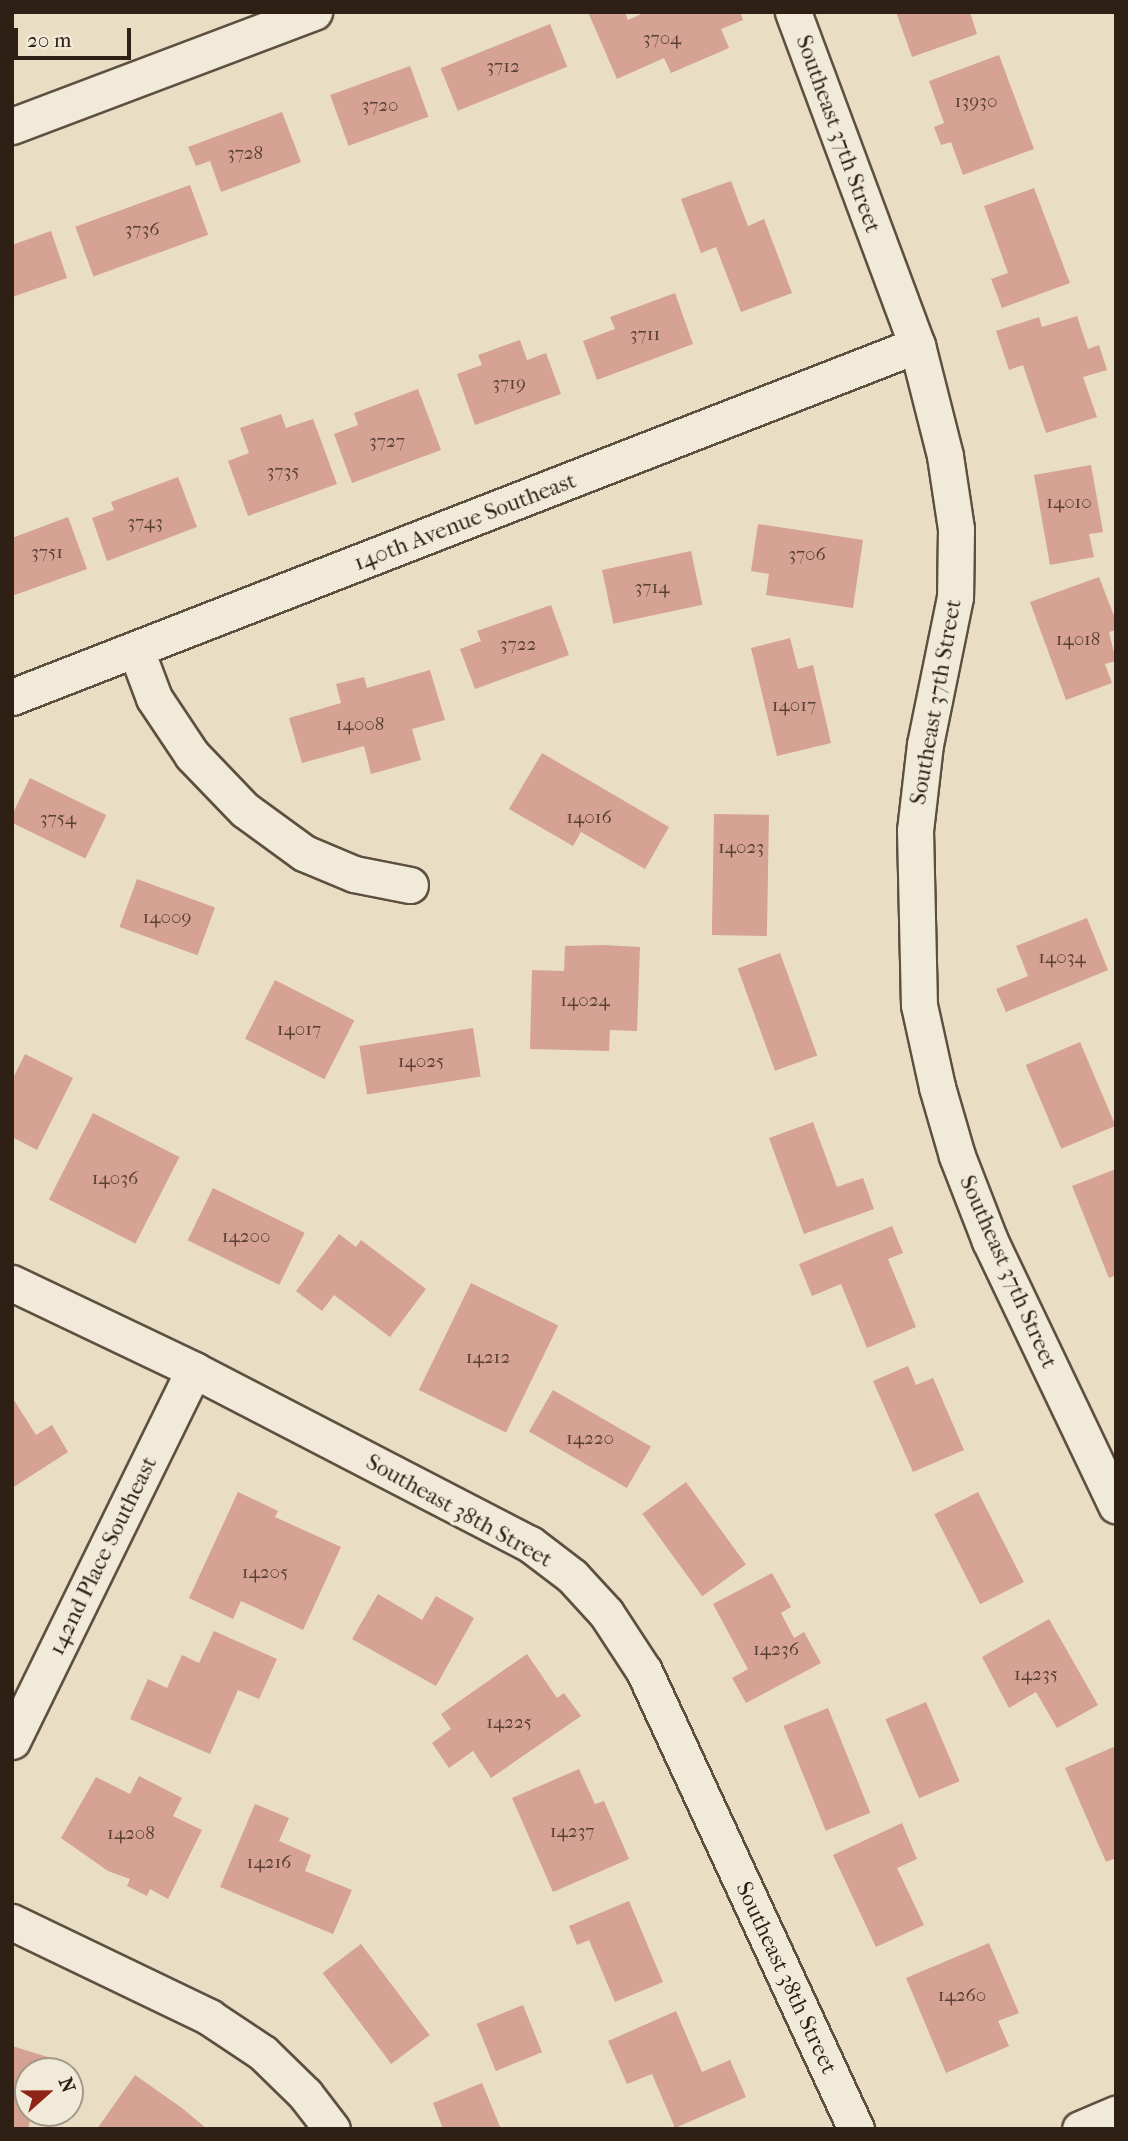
<!DOCTYPE html>
<html>
<head>
<meta charset="utf-8">
<style>
	body { margin:0 }
	#map { position:relative; width:1128px; height:2141px; overflow:hidden; background:#e9dec4; font-family:"IM FELL French Canon",serif }
	div>[style] { position:absolute }
	.building>* { inset:0; background:#d5a294; transform-origin:0 0 }
	.roads { filter:drop-shadow(2px 0 #5e5041) drop-shadow(-2px 0 #5e5041) drop-shadow(0 2px #5e5041) drop-shadow(0 -2px #5e5041) }
	.minor>* { height:35px; margin:-17.5px; padding:0 17.5px; transform-origin:17.5px; border-radius:17.5px; background:#f1ead9 }
	span { translate:-50% -50%; white-space:nowrap; text-align:center; line-height:1.15; -webkit-text-stroke:7px #f1ead9; paint-order:stroke }
	.number-label { font-size:19px; color:#584035 }
	.number-label span { -webkit-text-stroke-width:0 }
	.street-label { font-size:23px; color:#2f2015 }
	.frame { position:absolute; inset:0; border:14px solid #2f2015; pointer-events:none }
	.north { position:absolute; left:14px; top:2057px; width:70px; height:70px; box-sizing:border-box; background:#f1ead9; border:2px solid #a3998b; border-radius:50%; rotate:69deg; font-size:19px; font-weight:700; line-height:28px; text-align:center; color:#2f2015 }
	.north::after { content:''; display:block; margin:auto; width:24px; height:32px; background:#8f2418; clip-path:polygon(50% 0,100% 100%,50% 72%,0 100%) }
	.scale { position:absolute; left:14px; top:28px; width:117px; height:32px; box-sizing:border-box; border:4px solid #2f2015; border-top:0; padding-left:9px; font-size:21px; line-height:24px; white-space:nowrap; color:#2f2015; -webkit-text-stroke:5px #f1ead9; paint-order:stroke }
</style>
</head>
<body>
<div id="map">
	<div class="building">
		<i style="clip-path:polygon(588px 12px,625px 12px,628px 20px,646px 12px,740px 12px,743px 20px,721px 29px,729px 48px,671px 73px,664px 58px,617px 79px)"></i>
		<i style="clip-path:polygon(896px 12px,970px 12px,977px 34px,912px 57px)"></i>
		<i style="left:550px;top:24px;width:46px;height:118px;rotate:68deg"></i>
		<i style="clip-path:polygon(999px 55px,1034px 149px,963px 175px,951px 142px,941px 145px,934px 127px,944px 123px,929px 81px)"></i>
		<i style="left:410px;top:66px;width:54px;height:85px;rotate:70deg"></i>
		<i style="clip-path:polygon(282px 112px,301px 162px,221px 192px,210px 161px,196px 166px,188px 147px)"></i>
		<i style="clip-path:polygon(731px 181px,748px 226px,764px 219px,792px 293px,741px 312px,716px 247px,701px 253px,681px 199px)"></i>
		<i style="left:190px;top:185px;width:53px;height:122px;rotate:70deg"></i>
		<i style="clip-path:polygon(1034px 188px,1070px 283px,1002px 308px,991px 279px,1008px 273px,984px 206px)"></i>
		<i style="clip-path:polygon(51px 231px,67px 278px,12px 297px,12px 245px)"></i>
		<i style="clip-path:polygon(675px 293px,693px 344px,597px 380px,583px 341px,615px 329px,610px 317px)"></i>
		<i style="clip-path:polygon(1077px 316px,1088px 349px,1099px 345px,1107px 370px,1083px 377px,1097px 417px,1046px 433px,1023px 365px,1009px 370px,996px 331px,1039px 317px,1042px 327px)"></i>
		<i style="clip-path:polygon(520px 340px,527px 360px,546px 353px,561px 394px,475px 425px,457px 374px,482px 365px,478px 355px)"></i>
		<i style="clip-path:polygon(418px 389px,441px 450px,352px 483px,334px 434px,358px 425px,354px 413px)"></i>
		<i style="clip-path:polygon(281px 414px,286px 428px,313px 419px,337px 484px,248px 516px,228px 461px,249px 453px,240px 428px)"></i>
		<i style="clip-path:polygon(1091px 465px,1103px 532px,1089px 534px,1094px 557px,1050px 565px,1034px 475px)"></i>
		<i style="clip-path:polygon(178px 477px,197px 527px,107px 561px,92px 518px,114px 510px,111px 502px)"></i>
		<i style="clip-path:polygon(68px 517px,87px 569px,12px 596px,12px 538px)"></i>
		<i style="clip-path:polygon(758px 524px,863px 540px,853px 608px,766px 595px,769px 574px,751px 571px)"></i>
		<i style="left:691px;top:551px;width:55px;height:91px;rotate:78deg"></i>
		<i style="clip-path:polygon(1099px 577px,1116px 621px,1116px 630px,1109px 632px,1116px 661px,1105px 664px,1112px 683px,1066px 700px,1030px 602px)"></i>
		<i style="clip-path:polygon(551px 605px,569px 655px,475px 689px,460px 649px,481px 641px,477px 631px)"></i>
		<i style="clip-path:polygon(790px 638px,798px 669px,813px 665px,831px 743px,777px 756px,751px 648px)"></i>
		<i style="clip-path:polygon(430px 670px,445px 720px,412px 729px,421px 760px,371px 774px,364px 746px,302px 763px,289px 718px,341px 703px,336px 684px,364px 677px,367px 688px)"></i>
		<i style="clip-path:polygon(542px 753px,669px 827px,645px 869px,581px 832px,573px 846px,509px 809px)"></i>
		<i style="left:30px;top:778px;width:85px;height:48px;rotate:26deg"></i>
		<i style="left:714px;top:814px;width:55px;height:121px;rotate:1deg"></i>
		<i style="left:137px;top:879px;width:83px;height:51px;rotate:20deg"></i>
		<i style="clip-path:polygon(1087px 918px,1108px 970px,1006px 1012px,996px 989px,1028px 976px,1016px 946px)"></i>
		<i style="clip-path:polygon(603px 945px,640px 947px,637px 1031px,610px 1030px,609px 1051px,530px 1049px,532px 970px,564px 971px,565px 946px)"></i>
		<i style="left:780px;top:953px;width:109px;height:45px;rotate:70deg"></i>
		<i style="left:275px;top:980px;width:89px;height:66px;rotate:27deg"></i>
		<i style="left:473px;top:1028px;width:49px;height:115px;rotate:81deg"></i>
		<i style="left:1080px;top:1042px;width:91px;height:59px;rotate:67deg"></i>
		<i style="clip-path:polygon(25px 1054px,73px 1078px,37px 1150px,12px 1137px,12px 1080px)"></i>
		<i style="left:93px;top:1113px;width:97px;height:97px;rotate:27deg"></i>
		<i style="clip-path:polygon(813px 1122px,837px 1187px,863px 1178px,874px 1209px,804px 1234px,769px 1138px)"></i>
		<i style="clip-path:polygon(1116px 1169px,1116px 1275px,1109px 1278px,1072px 1186px)"></i>
		<i style="left:213px;top:1188px;width:102px;height:58px;rotate:26deg"></i>
		<i style="clip-path:polygon(892px 1226px,903px 1253px,888px 1259px,916px 1327px,867px 1348px,841px 1284px,812px 1296px,799px 1264px)"></i>
		<i style="clip-path:polygon(339px 1234px,356px 1247px,361px 1240px,426px 1289px,390px 1337px,334px 1295px,322px 1311px,296px 1291px)"></i>
		<i style="left:471px;top:1283px;width:97px;height:119px;rotate:26deg"></i>
		<i style="clip-path:polygon(908px 1366px,916px 1385px,933px 1378px,964px 1450px,913px 1472px,873px 1381px)"></i>
		<i style="left:553px;top:1390px;width:113px;height:48px;rotate:30deg"></i>
		<i style="clip-path:polygon(12px 1397px,36px 1435px,52px 1425px,68px 1452px,12px 1488px)"></i>
		<i style="left:686px;top:1482px;width:102px;height:54px;rotate:54deg"></i>
		<i style="clip-path:polygon(238px 1492px,278px 1511px,275px 1517px,341px 1547px,303px 1630px,241px 1601px,233px 1619px,189px 1598px)"></i>
		<i style="left:978px;top:1492px;width:101px;height:49px;rotate:63deg"></i>
		<i style="clip-path:polygon(772px 1573px,791px 1607px,781px 1613px,794px 1638px,804px 1632px,821px 1663px,746px 1703px,732px 1678px,748px 1669px,713px 1604px)"></i>
		<i style="clip-path:polygon(378px 1594px,422px 1620px,436px 1596px,474px 1618px,436px 1686px,352px 1639px)"></i>
		<i style="clip-path:polygon(1049px 1619px,1098px 1705px,1057px 1728px,1036px 1692px,1009px 1708px,982px 1657px)"></i>
		<i style="clip-path:polygon(214px 1631px,277px 1659px,259px 1699px,238px 1690px,210px 1754px,130px 1719px,148px 1679px,167px 1688px,182px 1655px,199px 1663px)"></i>
		<i style="clip-path:polygon(527px 1654px,557px 1698px,564px 1693px,581px 1716px,491px 1778px,473px 1751px,449px 1768px,432px 1743px,451px 1729px,441px 1714px)"></i>
		<i style="left:926px;top:1702px;width:86px;height:44px;rotate:67deg"></i>
		<i style="left:828px;top:1708px;width:113px;height:48px;rotate:68deg"></i>
		<i style="clip-path:polygon(1116px 1746px,1116px 1858px,1106px 1862px,1065px 1768px)"></i>
		<i style="clip-path:polygon(579px 1769px,595px 1804px,604px 1801px,629px 1859px,553px 1892px,512px 1798px)"></i>
		<i style="clip-path:polygon(139px 1776px,182px 1798px,173px 1816px,202px 1830px,168px 1899px,150px 1889px,147px 1896px,127px 1886px,130px 1879px,108px 1871px,61px 1838px,96px 1777px,130px 1794px)"></i>
		<i style="clip-path:polygon(255px 1804px,289px 1818px,279px 1841px,311px 1855px,305px 1871px,352px 1890px,333px 1934px,220px 1887px)"></i>
		<i style="clip-path:polygon(902px 1823px,917px 1859px,897px 1868px,924px 1925px,876px 1947px,833px 1855px)"></i>
		<i style="clip-path:polygon(629px 1901px,663px 1982px,615px 2002px,589px 1940px,577px 1945px,569px 1926px)"></i>
		<i style="clip-path:polygon(989px 1943px,1019px 2013px,998px 2021px,1009px 2046px,946px 2073px,906px 1978px)"></i>
		<i style="left:361px;top:1944px;width:114px;height:48px;rotate:53deg"></i>
		<i style="left:523px;top:2005px;width:51px;height:50px;rotate:68deg"></i>
		<i style="clip-path:polygon(676px 2011px,702px 2072px,730px 2060px,746px 2097px,675px 2128px,652px 2074px,627px 2084px,608px 2041px)"></i>
		<i style="clip-path:polygon(12px 2046px,48px 2057px,44px 2071px,28px 2071px,28px 2113px,32px 2113px,28px 2129px,12px 2129px)"></i>
		<i style="clip-path:polygon(135px 2075px,182px 2108px,207px 2129px,97px 2129px)"></i>
		<i style="clip-path:polygon(482px 2083px,501px 2129px,443px 2129px,433px 2103px)"></i>
	</div>
	<div class="roads">
		<div class="minor">
			<i style="left:793px;top:12px;width:355px;rotate:69.6deg"></i>
			<i style="left:917px;top:345px;width:114px;rotate:75.8deg"></i>
			<i style="left:945px;top:456px;width:74px;rotate:81.4deg"></i>
			<i style="left:956px;top:529px;width:68px;rotate:90.8deg"></i>
			<i style="left:955px;top:597px;width:150px;rotate:101.5deg"></i>
			<i style="left:925px;top:744px;width:87px;rotate:96.6deg"></i>
			<i style="left:915px;top:830px;width:175px;rotate:88.7deg"></i>
			<i style="left:919px;top:1005px;width:84px;rotate:77.6deg"></i>
			<i style="left:937px;top:1087px;width:72px;rotate:73.8deg"></i>
			<i style="left:957px;top:1156px;width:91px;rotate:68.8deg"></i>
			<i style="left:990px;top:1241px;width:293px;rotate:64.5deg"></i>
			<i style="left:12px;top:126px;width:323px;rotate:-20.7deg"></i>
			<i style="left:136px;top:650px;width:51px;rotate:69.4deg"></i>
			<i style="left:154px;top:698px;width:69px;rotate:56.3deg"></i>
			<i style="left:192px;top:755px;width:76px;rotate:46.1deg"></i>
			<i style="left:245px;top:810px;width:73px;rotate:36.1deg"></i>
			<i style="left:304px;top:853px;width:54px;rotate:22.8deg"></i>
			<i style="left:354px;top:874px;width:57px;rotate:11.1deg"></i>
			<i style="left:12px;top:697px;width:971px;rotate:-21.25deg"></i>
			<i style="left:12px;top:1283px;width:202px;rotate:25.5deg"></i>
			<i style="left:194px;top:1370px;width:378px;rotate:27.4deg"></i>
			<i style="left:530px;top:1544px;width:53px;rotate:37.3deg"></i>
			<i style="left:572px;top:1576px;width:50px;rotate:47.4deg"></i>
			<i style="left:606px;top:1613px;width:69px;rotate:56.8deg"></i>
			<i style="left:644px;top:1671px;width:505px;rotate:65.16deg"></i>
			<i style="left:12px;top:1741px;width:413px;rotate:-63.9deg"></i>
			<i style="left:12px;top:1922px;width:219px;rotate:25.7deg"></i>
			<i style="left:209px;top:2017px;width:65px;rotate:33.7deg"></i>
			<i style="left:263px;top:2053px;width:59px;rotate:44.3deg"></i>
			<i style="left:305px;top:2094px;width:44px;rotate:52.4deg"></i>
			<i style="left:1080px;top:2129px;width:39px;rotate:-23deg"></i>
		</div>
	</div>
	<div class="number-label">
		<span style="left:662px;top:39px">3704</span>
		<span style="left:503px;top:67px">3712</span>
		<span style="left:976px;top:102px">13930</span>
		<span style="left:380px;top:106px">3720</span>
		<span style="left:245px;top:154px">3728</span>
		<span style="left:142px;top:230px">3736</span>
		<span style="left:645px;top:335px">3711</span>
		<span style="left:509px;top:384px">3719</span>
		<span style="left:387px;top:442px">3727</span>
		<span style="left:283px;top:472px">3735</span>
		<span style="left:1069px;top:503px">14010</span>
		<span style="left:145px;top:523px">3743</span>
		<span style="left:47px;top:553px">3751</span>
		<span style="left:807px;top:555px">3706</span>
		<span style="left:652px;top:588px">3714</span>
		<span style="left:1078px;top:640px">14018</span>
		<span style="left:518px;top:645px">3722</span>
		<span style="left:794px;top:706px">14017</span>
		<span style="left:360px;top:725px">14008</span>
		<span style="left:589px;top:818px">14016</span>
		<span style="left:58px;top:819px">3754</span>
		<span style="left:741px;top:848px">14023</span>
		<span style="left:167px;top:918px">14009</span>
		<span style="left:1062px;top:958px">14034</span>
		<span style="left:585px;top:1001px">14024</span>
		<span style="left:299px;top:1030px">14017</span>
		<span style="left:421px;top:1062px">14025</span>
		<span style="left:115px;top:1179px">14036</span>
		<span style="left:246px;top:1237px">14200</span>
		<span style="left:488px;top:1358px">14212</span>
		<span style="left:590px;top:1439px">14220</span>
		<span style="left:265px;top:1573px">14205</span>
		<span style="left:776px;top:1650px">14236</span>
		<span style="left:1036px;top:1675px">14235</span>
		<span style="left:509px;top:1723px">14225</span>
		<span style="left:572px;top:1832px">14237</span>
		<span style="left:131px;top:1834px">14208</span>
		<span style="left:269px;top:1863px">14216</span>
		<span style="left:962px;top:1996px">14260</span>
	</div>
	<div class="street-label">
		<span style="left:838px;top:134px;rotate:70deg">Southeast 37th Street</span>
		<span style="left:465px;top:522px;rotate:-21deg">140th Avenue Southeast</span>
		<span style="left:936px;top:702px;rotate:-80deg">Southeast 37th Street</span>
		<span style="left:1008px;top:1272px;rotate:66deg">Southeast 37th Street</span>
		<span style="left:459px;top:1511px;rotate:29deg">Southeast 38th Street</span>
		<span style="left:103px;top:1556px;rotate:-64deg">142nd Place Southeast</span>
		<span style="left:786px;top:1978px;rotate:65deg">Southeast 38th Street</span>
	</div>
	<div class="frame"></div>
	<div class="north">N</div>
	<div class="scale">20 m</div>
</div>
</body>
</html>
